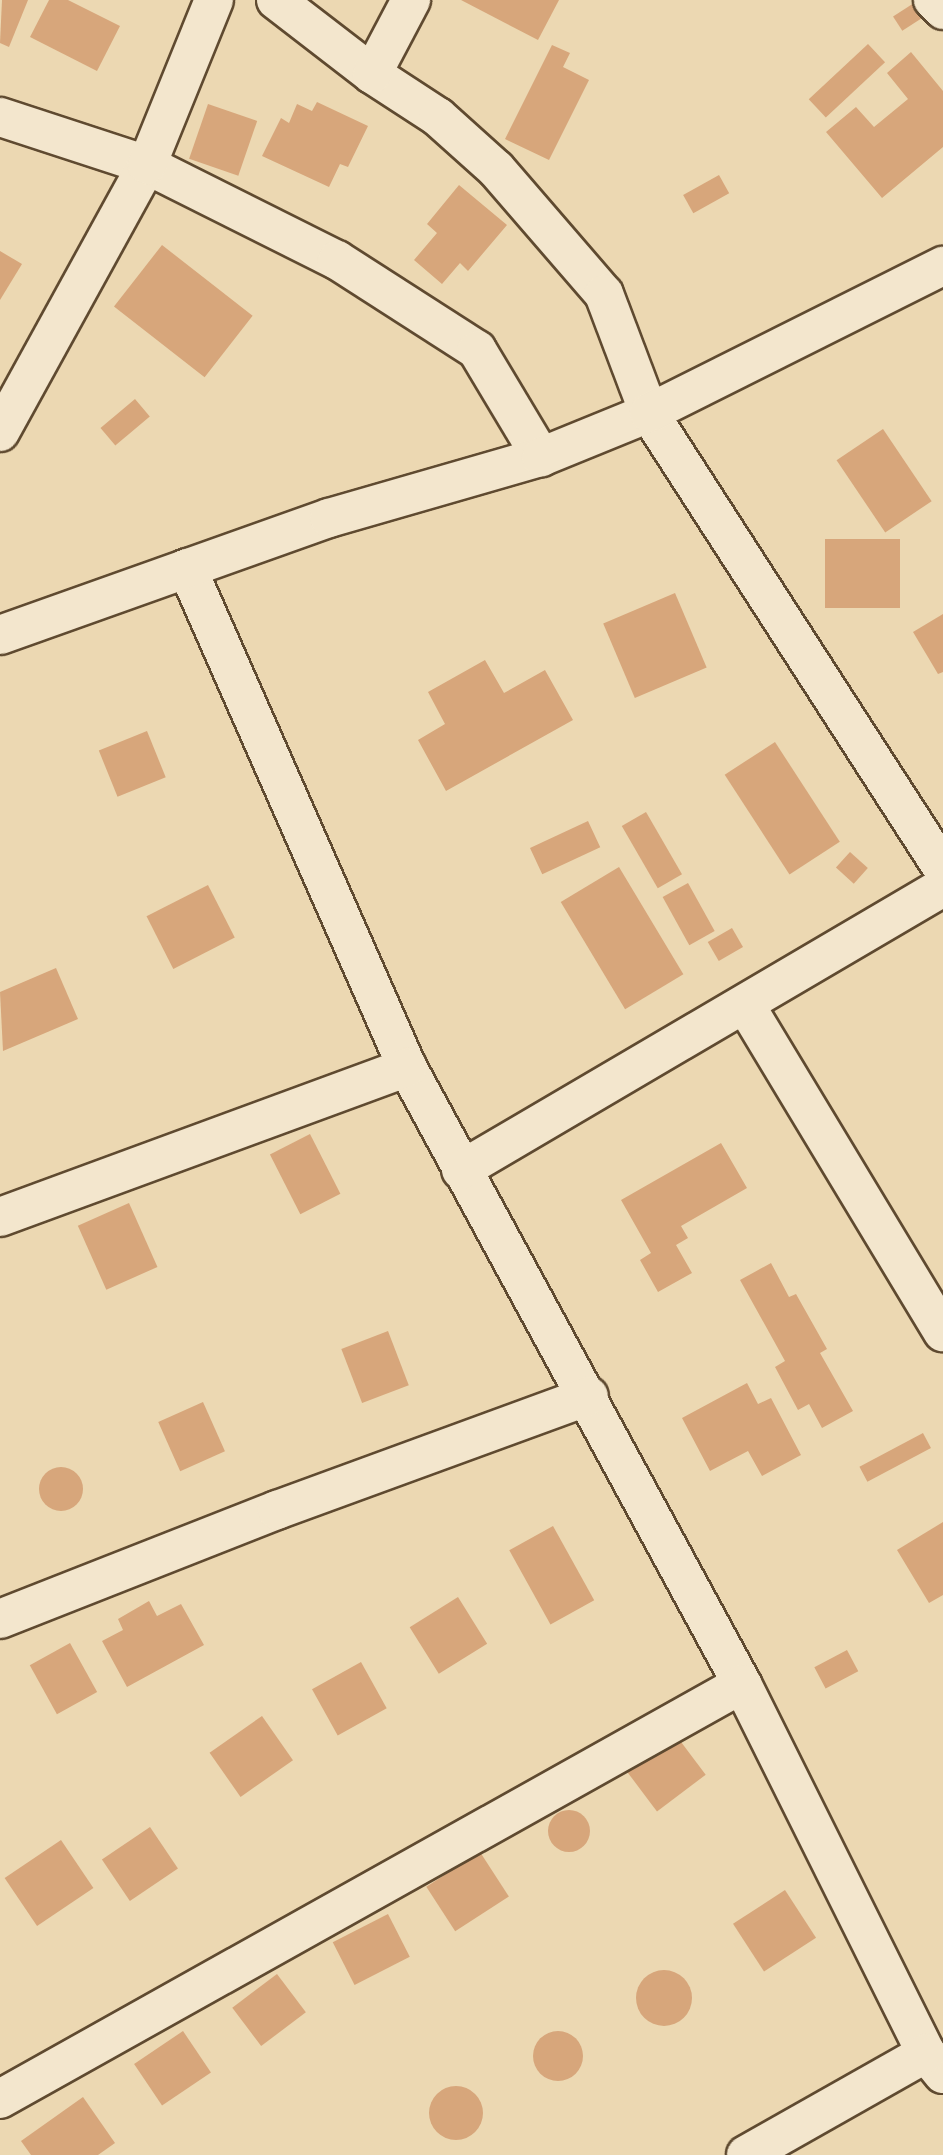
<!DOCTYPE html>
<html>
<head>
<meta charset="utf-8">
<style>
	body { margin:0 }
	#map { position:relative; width:943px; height:2155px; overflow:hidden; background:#ecd8b2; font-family:"EB Garamond",serif }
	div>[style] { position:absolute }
	.building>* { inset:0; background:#d7a67b; transform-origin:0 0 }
	.round { border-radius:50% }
	.roads { filter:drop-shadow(2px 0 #5f4a30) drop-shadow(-2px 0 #5f4a30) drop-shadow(0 2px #5f4a30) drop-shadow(0 -2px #5f4a30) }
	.minor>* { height:38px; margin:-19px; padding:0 19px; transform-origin:19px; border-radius:19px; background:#f3e6cd }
	.tertiary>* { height:38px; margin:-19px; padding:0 19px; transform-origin:19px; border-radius:19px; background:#f3e6cd }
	span { translate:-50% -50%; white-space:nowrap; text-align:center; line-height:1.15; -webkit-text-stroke:7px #f3e6cd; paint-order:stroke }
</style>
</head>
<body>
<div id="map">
	<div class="building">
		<i style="clip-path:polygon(2px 0,28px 0,9px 47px,0 43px)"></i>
		<i style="clip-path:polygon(49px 0,68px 0,120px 26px,97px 71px,30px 37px)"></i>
		<i style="clip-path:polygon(461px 0,559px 0,538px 40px)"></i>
		<i style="left:914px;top:3px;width:17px;height:25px;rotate:57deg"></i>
		<i style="left:868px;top:44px;width:25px;height:81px;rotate:47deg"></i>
		<i style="clip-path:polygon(552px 45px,570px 53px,563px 67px,589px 80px,549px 160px,505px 139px)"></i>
		<i style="clip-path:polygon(911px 52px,943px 91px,943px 147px,882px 198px,826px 132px,856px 107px,874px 127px,908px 99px,887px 73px)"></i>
		<i style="clip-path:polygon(317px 102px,368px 126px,348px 167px,340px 164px,329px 187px,262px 156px,281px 118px,289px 123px,297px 104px,312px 111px)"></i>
		<i style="left:208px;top:104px;width:52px;height:58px;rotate:19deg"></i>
		<i style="left:719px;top:175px;width:21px;height:41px;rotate:61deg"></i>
		<i style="clip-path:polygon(459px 185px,507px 225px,468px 271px,460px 263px,442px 284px,414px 260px,437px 233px,427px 224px)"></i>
		<i style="left:162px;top:245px;width:115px;height:78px;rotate:38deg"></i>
		<i style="clip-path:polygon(0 251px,22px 264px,0 300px)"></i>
		<i style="left:135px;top:399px;width:23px;height:45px;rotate:50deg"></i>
		<i style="left:883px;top:429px;width:87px;height:56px;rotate:56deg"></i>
		<i style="left:825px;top:539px;width:75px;height:69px"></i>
		<i style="left:675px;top:593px;width:81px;height:78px;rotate:67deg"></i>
		<i style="clip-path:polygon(943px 614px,943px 672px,938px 674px,913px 632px)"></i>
		<i style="clip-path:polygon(485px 660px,504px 693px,545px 670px,573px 720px,446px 791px,418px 740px,445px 724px,428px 692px)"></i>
		<i style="left:147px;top:731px;width:50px;height:52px;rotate:68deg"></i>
		<i style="left:775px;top:742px;width:119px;height:60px;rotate:57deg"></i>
		<i style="left:646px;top:812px;width:72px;height:28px;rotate:60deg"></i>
		<i style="left:588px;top:821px;width:29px;height:64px;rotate:65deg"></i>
		<i style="left:850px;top:852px;width:24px;height:21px;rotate:42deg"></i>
		<i style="left:619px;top:867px;width:125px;height:68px;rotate:59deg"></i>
		<i style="left:688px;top:883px;width:55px;height:29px;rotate:61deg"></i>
		<i style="left:208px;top:885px;width:59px;height:69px;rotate:63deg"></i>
		<i style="left:732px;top:928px;width:22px;height:28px;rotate:60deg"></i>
		<i style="clip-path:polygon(56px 968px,78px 1019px,3px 1051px,0 992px)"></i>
		<i style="left:310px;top:1134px;width:67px;height:45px;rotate:63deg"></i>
		<i style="clip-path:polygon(721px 1143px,747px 1188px,681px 1226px,688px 1238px,676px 1245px,692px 1273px,658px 1292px,640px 1260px,651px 1253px,621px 1200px)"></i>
		<i style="left:129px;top:1203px;width:70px;height:56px;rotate:66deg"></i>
		<i style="clip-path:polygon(771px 1263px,789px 1297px,796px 1294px,827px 1349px,820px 1353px,853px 1411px,822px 1428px,809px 1404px,798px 1410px,775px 1367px,785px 1361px,740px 1280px)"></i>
		<i style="left:388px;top:1331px;width:58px;height:50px;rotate:69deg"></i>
		<i style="clip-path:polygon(747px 1383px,758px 1404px,771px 1398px,801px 1455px,762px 1476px,748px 1451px,710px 1471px,682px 1418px)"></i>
		<i style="left:203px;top:1402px;width:54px;height:49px;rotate:66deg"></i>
		<i style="left:923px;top:1433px;width:17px;height:72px;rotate:62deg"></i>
		<i class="round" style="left:39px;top:1467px;width:44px;height:44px"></i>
		<i style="clip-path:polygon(943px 1522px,943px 1595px,929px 1603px,897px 1550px)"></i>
		<i style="left:553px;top:1526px;width:85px;height:50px;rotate:61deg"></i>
		<i style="left:458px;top:1597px;width:55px;height:57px;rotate:58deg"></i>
		<i style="clip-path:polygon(149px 1601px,157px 1616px,181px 1604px,204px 1645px,127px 1687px,102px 1641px,123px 1630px,118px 1619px)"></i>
		<i style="left:70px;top:1643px;width:56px;height:46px;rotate:61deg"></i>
		<i style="left:847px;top:1650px;width:24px;height:37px;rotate:62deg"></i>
		<i style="left:361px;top:1662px;width:53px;height:56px;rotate:61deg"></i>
		<i style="left:262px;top:1716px;width:54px;height:64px;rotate:55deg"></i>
		<i style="left:672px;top:1730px;width:56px;height:61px;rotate:53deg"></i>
		<i class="round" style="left:548px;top:1810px;width:42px;height:42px"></i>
		<i style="left:150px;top:1827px;width:50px;height:58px;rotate:56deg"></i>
		<i style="left:61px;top:1840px;width:58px;height:68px;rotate:56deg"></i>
		<i style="left:480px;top:1852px;width:53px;height:64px;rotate:57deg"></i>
		<i style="left:785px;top:1890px;width:57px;height:62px;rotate:57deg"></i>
		<i style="left:388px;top:1914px;width:48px;height:62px;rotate:63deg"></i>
		<i class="round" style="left:636px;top:1970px;width:56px;height:56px"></i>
		<i style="left:277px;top:1974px;width:48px;height:56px;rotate:53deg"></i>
		<i style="left:183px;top:2031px;width:50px;height:59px;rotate:56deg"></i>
		<i class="round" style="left:533px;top:2031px;width:50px;height:50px"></i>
		<i class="round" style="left:429px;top:2086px;width:54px;height:54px"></i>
		<i style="clip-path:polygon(83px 2097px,115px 2143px,98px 2155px,31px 2155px,21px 2141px)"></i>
	</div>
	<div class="roads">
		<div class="minor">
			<i style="left:276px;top:0;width:121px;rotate:37.6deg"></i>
			<i style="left:372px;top:74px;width:79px;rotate:33.1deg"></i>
			<i style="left:438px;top:117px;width:78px;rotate:41.9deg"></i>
			<i style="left:496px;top:169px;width:165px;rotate:49.2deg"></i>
			<i style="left:604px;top:294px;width:127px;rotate:69.3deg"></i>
			<i style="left:649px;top:413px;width:543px;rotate:57.19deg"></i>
			<i style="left:933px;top:0;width:14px;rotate:45deg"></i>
			<i style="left:372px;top:74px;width:84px;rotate:-62.2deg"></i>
			<i style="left:0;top:117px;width:155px;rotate:18.1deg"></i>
			<i style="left:147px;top:165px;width:212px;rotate:26.6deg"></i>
			<i style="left:337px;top:260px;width:166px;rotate:32.7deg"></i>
			<i style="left:477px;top:350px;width:125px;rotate:59.1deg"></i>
			<i style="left:0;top:432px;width:305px;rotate:-61.2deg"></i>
			<i style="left:147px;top:165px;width:178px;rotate:-67.9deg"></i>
			<i style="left:187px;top:568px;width:545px;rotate:66.21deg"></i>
			<i style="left:407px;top:1067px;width:702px;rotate:61.5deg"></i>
			<i style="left:742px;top:1684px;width:412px;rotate:63.5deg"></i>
			<i style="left:926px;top:2053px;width:27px;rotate:51deg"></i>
			<i style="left:746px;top:1006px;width:381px;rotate:58.9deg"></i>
			<i style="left:461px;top:1170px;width:559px;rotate:-30.42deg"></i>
			<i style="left:0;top:1217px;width:434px;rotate:-20.2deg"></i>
			<i style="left:0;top:1619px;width:298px;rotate:-21.5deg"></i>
			<i style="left:277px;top:1510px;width:332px;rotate:-20.1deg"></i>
			<i style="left:0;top:2099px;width:850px;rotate:-29.22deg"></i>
			<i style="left:746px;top:2155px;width:207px;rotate:-29.5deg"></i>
		</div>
		<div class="tertiary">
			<i style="left:0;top:635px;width:349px;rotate:-19.6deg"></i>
			<i style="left:329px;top:518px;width:221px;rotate:-16.1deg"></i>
			<i style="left:541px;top:457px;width:117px;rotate:-22.2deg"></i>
			<i style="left:649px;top:413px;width:329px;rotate:-26.6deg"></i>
		</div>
	</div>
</div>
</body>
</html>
